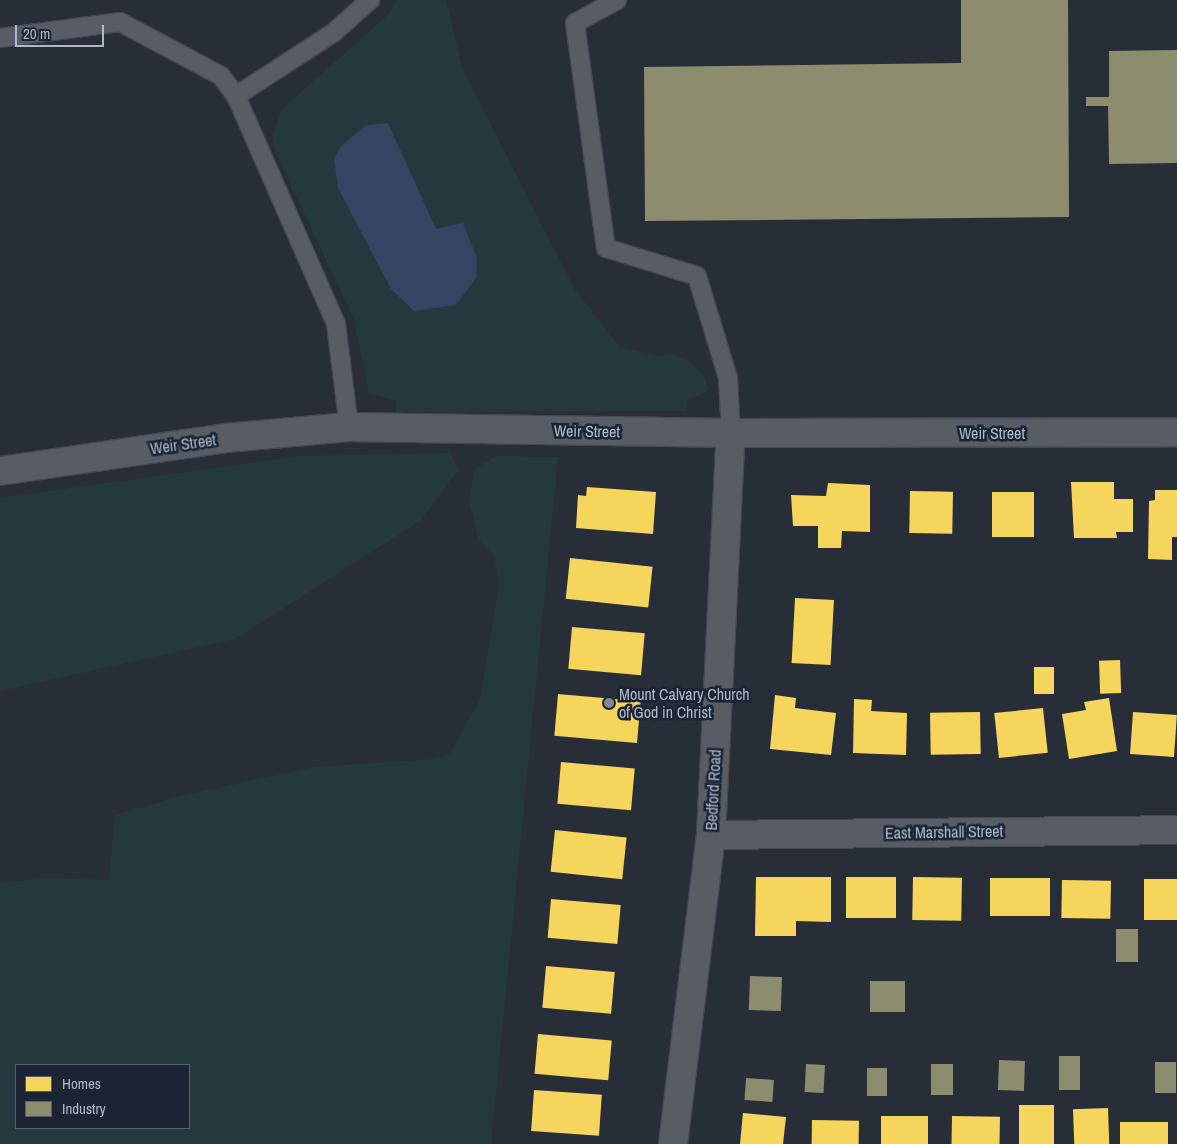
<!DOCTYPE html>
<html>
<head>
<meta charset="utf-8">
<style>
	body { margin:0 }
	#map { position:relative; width:1177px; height:1144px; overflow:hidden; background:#272e38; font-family:"Archivo Narrow",sans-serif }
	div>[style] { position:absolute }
	.green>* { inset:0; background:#24393e }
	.water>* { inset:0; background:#334562 }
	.homes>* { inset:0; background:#f6d55c; transform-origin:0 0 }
	.industry>* { inset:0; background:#8c8c6e; transform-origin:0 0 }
	.roads { filter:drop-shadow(1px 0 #444850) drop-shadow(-1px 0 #444850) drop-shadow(0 1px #444850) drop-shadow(0 -1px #444850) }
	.service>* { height:18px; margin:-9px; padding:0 9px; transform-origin:9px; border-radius:9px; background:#585d65 }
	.minor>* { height:28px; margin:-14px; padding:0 14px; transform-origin:14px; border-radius:14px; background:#585d65 }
	.dots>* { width:14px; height:14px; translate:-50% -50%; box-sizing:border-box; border:2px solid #1a2433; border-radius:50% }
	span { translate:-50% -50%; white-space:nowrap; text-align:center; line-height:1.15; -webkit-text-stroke:5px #1a2433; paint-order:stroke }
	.street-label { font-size:16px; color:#b1b9c9 }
	.poi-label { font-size:16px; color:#b1b9c9 }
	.left { translate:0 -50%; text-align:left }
	.legend { position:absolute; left:15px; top:1064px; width:175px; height:65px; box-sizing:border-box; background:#1a2433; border:1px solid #56606f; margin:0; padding:6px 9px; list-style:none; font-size:15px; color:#b1b9c9 }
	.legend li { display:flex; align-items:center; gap:10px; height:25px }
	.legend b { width:25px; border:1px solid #56606f }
	.scale { position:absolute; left:15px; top:25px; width:89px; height:22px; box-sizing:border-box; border:2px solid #b1b9c9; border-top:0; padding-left:6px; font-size:15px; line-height:18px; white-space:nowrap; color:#b1b9c9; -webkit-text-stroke:4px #1a2433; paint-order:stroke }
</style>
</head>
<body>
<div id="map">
	<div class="green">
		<i style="clip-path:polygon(397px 0,446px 0,462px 68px,574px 288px,619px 347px,658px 356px,674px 354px,689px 361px,703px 374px,709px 390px,687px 401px,687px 411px,396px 412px,395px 400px,369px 393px,354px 319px,274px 149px,272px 136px,282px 109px,389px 14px)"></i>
		<i style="clip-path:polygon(450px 453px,458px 470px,420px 521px,235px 639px,0 691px,0 498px,301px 456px)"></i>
		<i style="clip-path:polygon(evenodd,496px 456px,558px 457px,491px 1144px,0 1144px,0 883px,48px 878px,109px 880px,115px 815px,181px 796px,314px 767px,436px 759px,450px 753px,480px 700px,499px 586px,494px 555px,478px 539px,469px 500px,475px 469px,496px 456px,16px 1065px,189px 1065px,189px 1128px,16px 1128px,16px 1065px)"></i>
	</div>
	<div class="water">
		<i style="clip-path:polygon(388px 123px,436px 229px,463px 223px,477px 258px,476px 278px,456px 305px,414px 311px,391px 289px,338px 188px,334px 158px,342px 145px,367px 125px)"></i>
	</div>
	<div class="homes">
		<i style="clip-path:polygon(1071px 482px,1114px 482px,1114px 499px,1133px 499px,1133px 532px,1116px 532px,1117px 538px,1074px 538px)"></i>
		<i style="clip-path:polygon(828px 483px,870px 485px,870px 532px,842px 531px,841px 548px,818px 548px,818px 526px,793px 526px,791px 495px,826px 496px)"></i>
		<i style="clip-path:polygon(587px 487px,656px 492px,653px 534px,576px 528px,578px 495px,586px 496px)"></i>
		<i style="clip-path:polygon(1155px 490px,1177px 490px,1177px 537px,1172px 537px,1172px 560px,1148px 559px,1149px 501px,1155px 500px)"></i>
		<i style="left:910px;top:491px;width:43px;height:42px;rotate:1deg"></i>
		<i style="left:1034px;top:492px;width:45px;height:42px;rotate:90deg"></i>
		<i style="left:570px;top:558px;width:83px;height:41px;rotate:6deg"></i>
		<i style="left:795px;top:598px;width:39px;height:65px;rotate:3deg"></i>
		<i style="left:572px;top:627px;width:73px;height:42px;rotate:5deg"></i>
		<i style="left:1120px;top:660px;width:33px;height:21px;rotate:88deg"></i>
		<i style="left:1034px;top:667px;width:20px;height:27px"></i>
		<i style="left:558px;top:694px;width:83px;height:42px;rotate:5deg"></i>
		<i style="clip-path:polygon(775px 695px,796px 698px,795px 708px,836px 713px,831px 755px,770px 749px)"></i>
		<i style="clip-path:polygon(1109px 698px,1117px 751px,1069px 759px,1062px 714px,1086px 710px,1084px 702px)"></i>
		<i style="clip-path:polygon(854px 699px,872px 700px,871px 711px,907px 713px,906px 755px,853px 753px)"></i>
		<i style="left:1043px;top:708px;width:45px;height:49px;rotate:84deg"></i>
		<i style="left:980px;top:712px;width:42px;height:50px;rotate:89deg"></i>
		<i style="left:1133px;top:712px;width:44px;height:42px;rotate:4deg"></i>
		<i style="left:561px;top:762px;width:74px;height:42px;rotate:5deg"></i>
		<i style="left:555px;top:830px;width:72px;height:42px;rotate:6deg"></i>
		<i style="clip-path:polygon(756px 877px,831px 877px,831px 922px,796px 921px,796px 936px,755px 936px)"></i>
		<i style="left:846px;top:877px;width:50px;height:41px"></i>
		<i style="left:913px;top:877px;width:49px;height:43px;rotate:1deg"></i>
		<i style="left:1050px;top:878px;width:38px;height:60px;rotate:90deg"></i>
		<i style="left:1144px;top:879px;width:33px;height:41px"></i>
		<i style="left:1062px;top:880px;width:49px;height:38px;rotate:1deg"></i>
		<i style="left:551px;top:899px;width:70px;height:39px;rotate:5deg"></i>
		<i style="left:546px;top:966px;width:69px;height:42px;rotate:5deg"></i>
		<i style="left:538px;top:1034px;width:74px;height:40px;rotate:5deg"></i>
		<i style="left:534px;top:1090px;width:68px;height:41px;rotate:4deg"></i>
		<i style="left:1019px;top:1105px;width:35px;height:39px"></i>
		<i style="left:1108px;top:1108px;width:36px;height:35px;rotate:88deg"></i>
		<i style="clip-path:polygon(743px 1113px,786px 1117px,783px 1144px,740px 1144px)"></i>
		<i style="left:928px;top:1116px;width:28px;height:47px;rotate:90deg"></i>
		<i style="left:952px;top:1116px;width:48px;height:28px;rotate:1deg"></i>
		<i style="left:812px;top:1120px;width:47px;height:24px;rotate:1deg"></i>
		<i style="left:1120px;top:1122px;width:48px;height:22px"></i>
	</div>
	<div class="industry">
		<i style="clip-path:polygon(961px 0,1068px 0,1069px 217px,645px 221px,644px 67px,961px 63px)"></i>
		<i style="clip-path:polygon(1177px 50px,1177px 163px,1109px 164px,1108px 106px,1086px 106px,1086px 97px,1109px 97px,1109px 51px)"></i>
		<i style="left:1116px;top:929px;width:22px;height:33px"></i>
		<i style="left:750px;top:976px;width:32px;height:34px;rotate:2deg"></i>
		<i style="left:870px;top:981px;width:35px;height:31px"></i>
		<i style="left:1059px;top:1056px;width:21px;height:34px"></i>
		<i style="left:999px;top:1060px;width:26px;height:30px;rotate:2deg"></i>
		<i style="left:1155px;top:1062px;width:21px;height:31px"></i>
		<i style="left:806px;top:1064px;width:19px;height:28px;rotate:3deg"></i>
		<i style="left:931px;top:1064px;width:22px;height:31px"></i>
		<i style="left:867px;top:1068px;width:20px;height:28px"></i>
		<i style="left:746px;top:1078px;width:28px;height:22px;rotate:4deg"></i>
	</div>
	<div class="roads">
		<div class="service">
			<i style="left:617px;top:0;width:48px;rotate:151.3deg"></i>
			<i style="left:575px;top:23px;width:227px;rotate:82.2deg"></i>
			<i style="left:606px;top:248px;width:95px;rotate:17.1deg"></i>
			<i style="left:697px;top:276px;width:107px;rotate:73.1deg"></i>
			<i style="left:728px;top:378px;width:55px;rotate:86.9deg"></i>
			<i style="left:0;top:38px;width:121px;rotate:-7.6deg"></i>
			<i style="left:120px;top:22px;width:115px;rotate:28.1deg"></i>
			<i style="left:221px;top:76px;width:25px;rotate:53deg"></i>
			<i style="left:236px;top:96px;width:249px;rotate:66.3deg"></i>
			<i style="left:336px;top:324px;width:104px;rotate:82.8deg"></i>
			<i style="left:236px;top:96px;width:116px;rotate:-33deg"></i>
			<i style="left:333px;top:33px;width:50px;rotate:-41.7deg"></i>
		</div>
		<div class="minor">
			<i style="left:0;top:471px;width:228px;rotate:-8.3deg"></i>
			<i style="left:226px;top:438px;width:123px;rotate:-5.1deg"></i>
			<i style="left:349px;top:427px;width:382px;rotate:0.9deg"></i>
			<i style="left:731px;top:433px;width:446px;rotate:-0.1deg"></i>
			<i style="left:711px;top:835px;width:466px;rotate:-0.6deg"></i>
			<i style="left:673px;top:1144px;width:311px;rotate:-83deg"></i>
			<i style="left:711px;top:835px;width:402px;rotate:-87.2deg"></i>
		</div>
	</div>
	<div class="dots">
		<i style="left:609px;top:703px;background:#818896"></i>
	</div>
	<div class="street-label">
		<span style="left:587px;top:431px;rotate:1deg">Weir Street</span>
		<span style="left:992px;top:433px">Weir Street</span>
		<span style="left:183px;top:444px;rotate:-8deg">Weir Street</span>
		<span style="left:713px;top:790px;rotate:-87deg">Bedford Road</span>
		<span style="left:944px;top:832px;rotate:-1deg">East Marshall Street</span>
	</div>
	<div class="poi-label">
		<span class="left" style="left:619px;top:703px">Mount Calvary Church<br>of God in Christ</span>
	</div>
	<ul class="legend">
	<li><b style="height:14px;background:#f6d55c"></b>Homes</li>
	<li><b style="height:14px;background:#8c8c6e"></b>Industry</li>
	</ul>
	<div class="scale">20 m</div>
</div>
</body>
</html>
